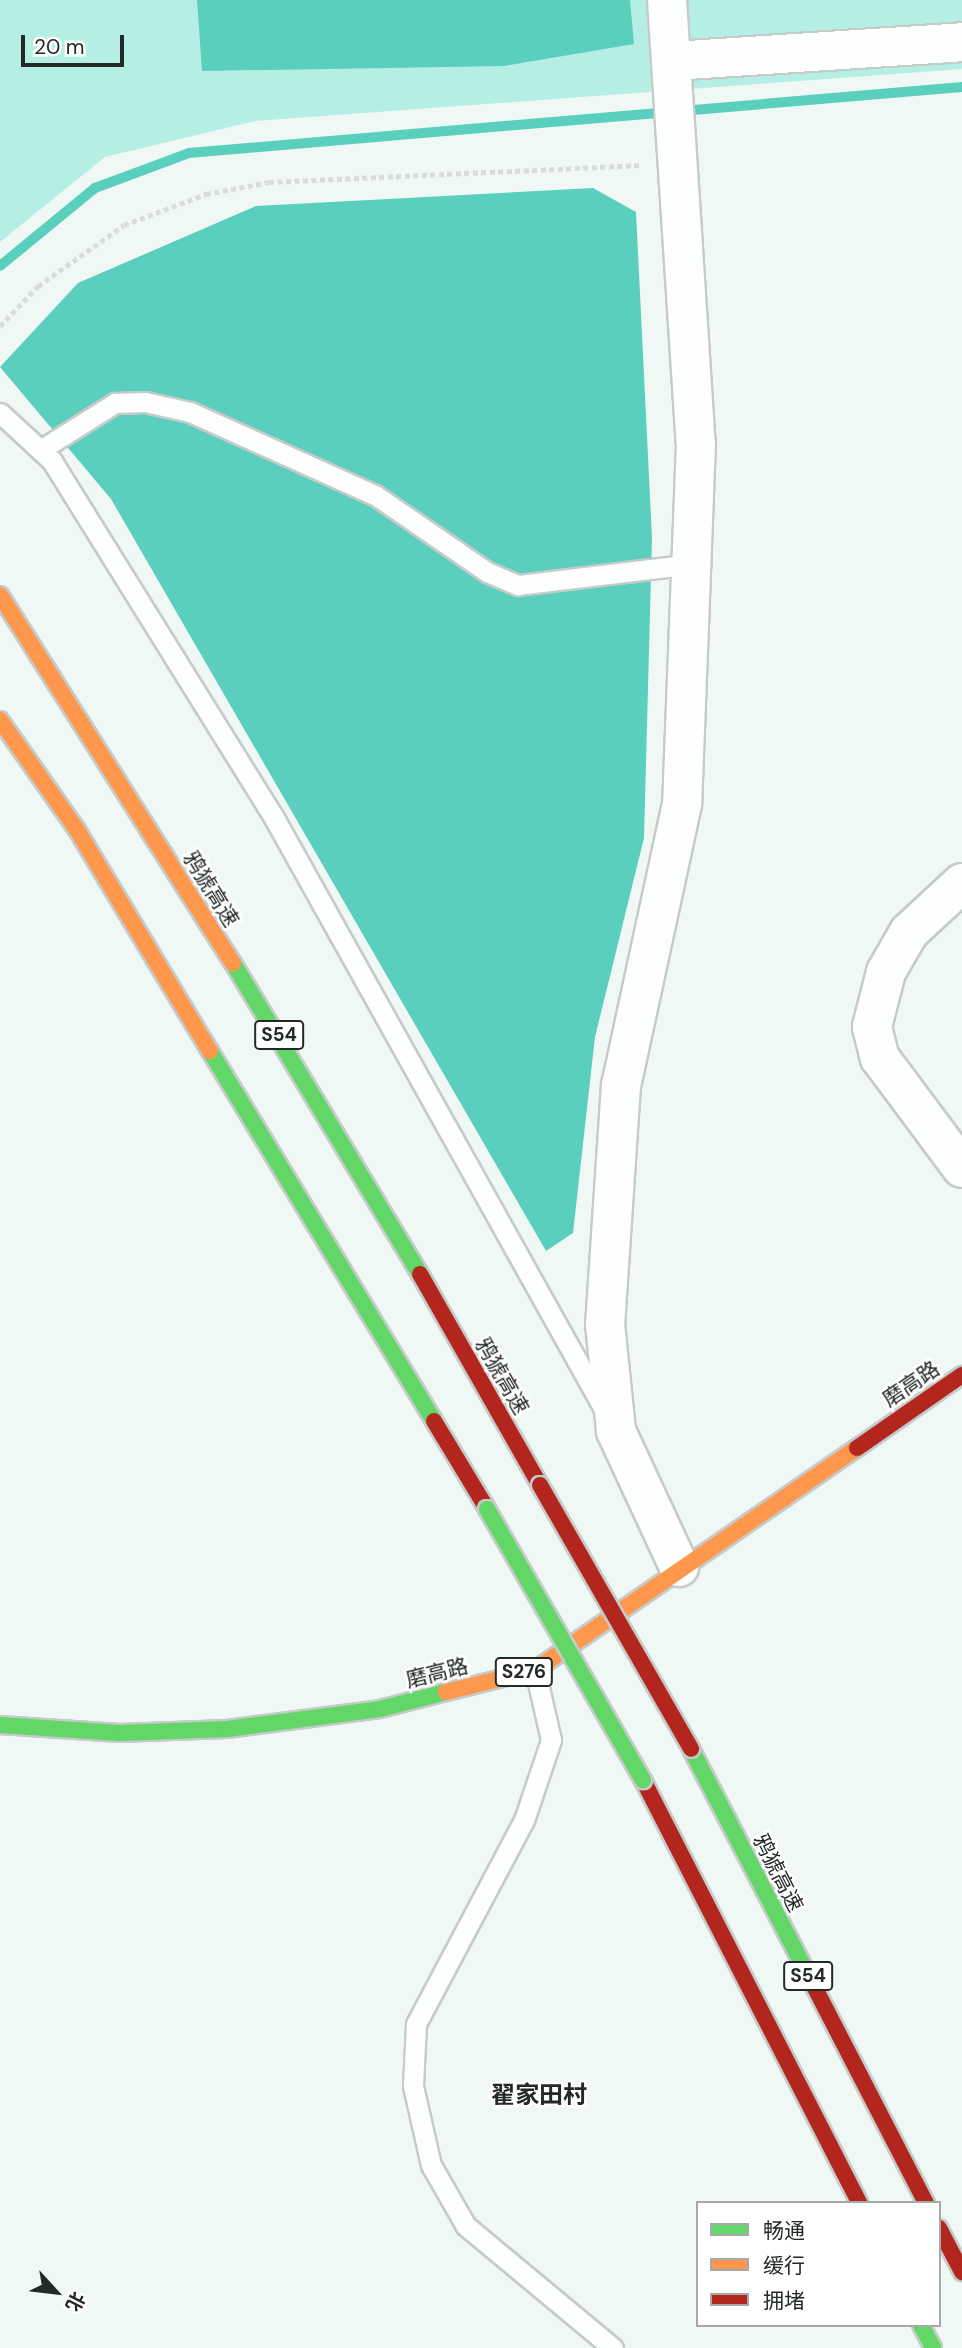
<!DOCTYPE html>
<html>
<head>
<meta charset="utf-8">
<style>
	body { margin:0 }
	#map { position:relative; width:962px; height:2348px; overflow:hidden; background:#f0f8f6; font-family:"DM Sans","Noto Sans SC",sans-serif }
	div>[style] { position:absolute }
	.green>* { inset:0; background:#b5efe3 }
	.water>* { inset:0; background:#5acfbd }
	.stream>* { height:10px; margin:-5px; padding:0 5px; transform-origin:5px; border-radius:5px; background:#5acfbd }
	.path>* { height:4.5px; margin-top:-2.25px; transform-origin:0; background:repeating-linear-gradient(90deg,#dadcdc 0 5px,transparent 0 8.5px) }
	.roads { filter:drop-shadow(2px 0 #c5cbc9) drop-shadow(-2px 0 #c5cbc9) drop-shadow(0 2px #c5cbc9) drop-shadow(0 -2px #c5cbc9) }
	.lane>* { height:19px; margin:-9.5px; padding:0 9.5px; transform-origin:9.5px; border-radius:9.5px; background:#fdfefe }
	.street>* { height:38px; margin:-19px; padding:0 19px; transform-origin:19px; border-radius:19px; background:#fdfefe }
	.fast>* { height:16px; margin:-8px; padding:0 8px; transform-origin:8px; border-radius:8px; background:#63d668 }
	.slow>* { height:16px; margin:-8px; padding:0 8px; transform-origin:8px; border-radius:8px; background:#ff974d }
	.jam>* { height:16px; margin:-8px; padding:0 8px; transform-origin:8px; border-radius:8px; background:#b3261e }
	.bridges { filter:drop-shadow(2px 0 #c5cbc9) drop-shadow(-2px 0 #c5cbc9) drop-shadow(0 2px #c5cbc9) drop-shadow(0 -2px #c5cbc9) }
	.fast-bridge>* { height:16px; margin:-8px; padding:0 8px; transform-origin:8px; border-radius:8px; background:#63d668 }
	.jam-bridge>* { height:16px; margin:-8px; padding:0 8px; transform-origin:8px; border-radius:8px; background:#b3261e }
	span { translate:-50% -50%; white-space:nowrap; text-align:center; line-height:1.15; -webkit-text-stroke:5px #fff; paint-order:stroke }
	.shield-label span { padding:2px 5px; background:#fff; border:2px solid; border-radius:5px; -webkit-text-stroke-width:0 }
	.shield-label { font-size:19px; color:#232928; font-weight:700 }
	.street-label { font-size:21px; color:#232928 }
	.quarter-label { font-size:24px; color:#232928; font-weight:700 }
	.legend { position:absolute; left:696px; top:2201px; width:245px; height:126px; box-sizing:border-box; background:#fff; border:2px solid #a7a9a9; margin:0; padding:9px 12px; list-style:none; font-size:21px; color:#232928 }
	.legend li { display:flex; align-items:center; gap:14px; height:35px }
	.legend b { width:35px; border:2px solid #a7a9a9 }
	.north { position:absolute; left:21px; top:2257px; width:70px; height:70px; -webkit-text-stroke:5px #fff; paint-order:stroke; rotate:117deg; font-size:19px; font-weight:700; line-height:28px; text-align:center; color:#232928 }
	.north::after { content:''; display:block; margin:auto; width:24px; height:32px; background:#232928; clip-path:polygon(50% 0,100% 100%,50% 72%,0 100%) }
	.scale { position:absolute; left:21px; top:35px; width:103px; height:32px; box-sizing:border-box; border:4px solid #232928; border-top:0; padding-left:9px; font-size:21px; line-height:24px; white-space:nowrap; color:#232928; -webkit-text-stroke:5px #fff; paint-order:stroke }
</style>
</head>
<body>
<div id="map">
	<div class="green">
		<i style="clip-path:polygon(0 0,962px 0,962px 69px,255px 121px,105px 157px,0 242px)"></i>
	</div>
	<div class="water">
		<i style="clip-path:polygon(197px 0,630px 0,634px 44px,504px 66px,202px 71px)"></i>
		<i style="clip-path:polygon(593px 188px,636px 212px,652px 538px,644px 838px,595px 1037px,573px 1233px,546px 1251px,111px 499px,0 367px,78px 283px,256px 206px)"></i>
	</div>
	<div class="stream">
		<i style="left:0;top:266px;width:123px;rotate:-39.4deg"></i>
		<i style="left:95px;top:188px;width:100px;rotate:-20.4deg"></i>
		<i style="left:189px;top:153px;width:776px;rotate:-4.88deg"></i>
	</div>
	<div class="path">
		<i style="left:0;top:326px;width:55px;rotate:-46.5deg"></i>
		<i style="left:38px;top:286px;width:105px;rotate:-35.3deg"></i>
		<i style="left:124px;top:225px;width:88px;rotate:-20.7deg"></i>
		<i style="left:206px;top:194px;width:64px;rotate:-10.8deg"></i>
		<i style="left:269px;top:182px;width:373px;rotate:-2.6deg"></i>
	</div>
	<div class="roads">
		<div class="lane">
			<i style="left:0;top:413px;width:71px;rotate:42.7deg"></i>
			<i style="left:52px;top:461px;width:418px;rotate:58.1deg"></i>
			<i style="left:273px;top:816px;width:679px;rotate:60.83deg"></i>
			<i style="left:40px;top:450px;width:89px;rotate:-32.1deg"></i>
			<i style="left:115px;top:403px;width:30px;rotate:-2deg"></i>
			<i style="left:145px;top:402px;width:46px;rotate:12.5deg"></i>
			<i style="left:190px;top:412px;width:203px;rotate:24.2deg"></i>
			<i style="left:375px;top:495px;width:136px;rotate:34.5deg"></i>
			<i style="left:487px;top:572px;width:34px;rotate:23deg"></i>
			<i style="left:518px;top:585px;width:174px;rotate:-6.9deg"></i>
			<i style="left:535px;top:1670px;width:72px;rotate:77.1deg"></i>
			<i style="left:551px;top:1740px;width:84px;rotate:108.6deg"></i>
			<i style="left:524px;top:1820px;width:231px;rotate:117.9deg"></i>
			<i style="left:416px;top:2024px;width:62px;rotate:92.8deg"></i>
			<i style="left:413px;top:2086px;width:81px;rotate:77.2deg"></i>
			<i style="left:431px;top:2165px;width:70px;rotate:60.2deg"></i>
			<i style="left:466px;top:2226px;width:191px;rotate:39.7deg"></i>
		</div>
		<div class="street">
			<i style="left:667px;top:0;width:444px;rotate:86.3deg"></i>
			<i style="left:696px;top:443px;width:361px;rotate:92.2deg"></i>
			<i style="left:682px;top:804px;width:288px;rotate:102.2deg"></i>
			<i style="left:621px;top:1085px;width:240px;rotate:93.8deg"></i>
			<i style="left:605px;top:1324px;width:108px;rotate:84.1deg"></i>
			<i style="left:616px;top:1431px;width:150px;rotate:65.1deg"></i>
			<i style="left:672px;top:61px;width:291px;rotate:-3.7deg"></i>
			<i style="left:962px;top:883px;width:72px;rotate:137.2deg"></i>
			<i style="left:909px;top:932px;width:46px;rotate:119.9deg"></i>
			<i style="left:886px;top:972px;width:57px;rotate:104.3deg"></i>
			<i style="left:872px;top:1027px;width:32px;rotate:76deg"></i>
			<i style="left:880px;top:1058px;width:137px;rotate:53.3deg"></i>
		</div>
		<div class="fast">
			<i style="left:233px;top:963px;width:363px;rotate:59deg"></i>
			<i style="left:210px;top:1051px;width:433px;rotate:58.8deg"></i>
			<i style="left:0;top:1725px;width:120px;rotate:3.8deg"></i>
			<i style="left:120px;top:1733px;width:107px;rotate:-2.1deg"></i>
			<i style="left:227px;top:1729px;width:154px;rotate:-7.4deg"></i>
			<i style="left:380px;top:1709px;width:68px;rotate:-14.4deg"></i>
			<i style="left:691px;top:1749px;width:269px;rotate:62.6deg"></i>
			<i style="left:921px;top:2325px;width:26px;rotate:62deg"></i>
		</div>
		<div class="slow">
			<i style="left:0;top:595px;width:436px;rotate:57.7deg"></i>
			<i style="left:0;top:720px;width:134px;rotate:55deg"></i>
			<i style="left:77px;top:830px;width:258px;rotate:59deg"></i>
			<i style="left:446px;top:1692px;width:92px;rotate:-13.9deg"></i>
			<i style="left:535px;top:1670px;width:391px;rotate:-34.6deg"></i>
		</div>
		<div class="jam">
			<i style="left:420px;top:1274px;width:243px;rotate:60.4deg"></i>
			<i style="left:434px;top:1421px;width:103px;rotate:58.9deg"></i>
			<i style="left:857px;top:1448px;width:128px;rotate:-34.8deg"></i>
			<i style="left:643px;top:1780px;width:475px;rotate:62.9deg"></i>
			<i style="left:815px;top:1988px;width:242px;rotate:62.7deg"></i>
			<i style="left:939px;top:2228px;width:50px;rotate:62.4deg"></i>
		</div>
	</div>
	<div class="bridges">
		<div class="fast-bridge">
			<i style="left:487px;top:1509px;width:313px;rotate:60.1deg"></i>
		</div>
		<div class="jam-bridge">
			<i style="left:540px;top:1485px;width:304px;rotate:60.2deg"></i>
		</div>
	</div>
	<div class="shield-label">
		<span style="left:279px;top:1035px">S54</span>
		<span style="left:524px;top:1672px">S276</span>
		<span style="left:808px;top:1976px">S54</span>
	</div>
	<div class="street-label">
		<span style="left:211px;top:889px;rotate:58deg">鸦猇高速</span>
		<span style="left:502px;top:1376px;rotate:60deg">鸦猇高速</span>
		<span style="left:911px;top:1384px;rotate:-34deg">磨高路</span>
		<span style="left:437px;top:1673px;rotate:-14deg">磨高路</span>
		<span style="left:778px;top:1873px;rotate:63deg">鸦猇高速</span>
	</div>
	<div class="quarter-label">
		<span style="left:539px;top:2095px">翟家田村</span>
	</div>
	<ul class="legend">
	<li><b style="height:9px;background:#63d668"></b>畅通</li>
	<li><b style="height:9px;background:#ff974d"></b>缓行</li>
	<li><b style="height:9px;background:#b3261e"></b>拥堵</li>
	</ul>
	<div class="north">北</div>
	<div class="scale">20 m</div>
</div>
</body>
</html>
